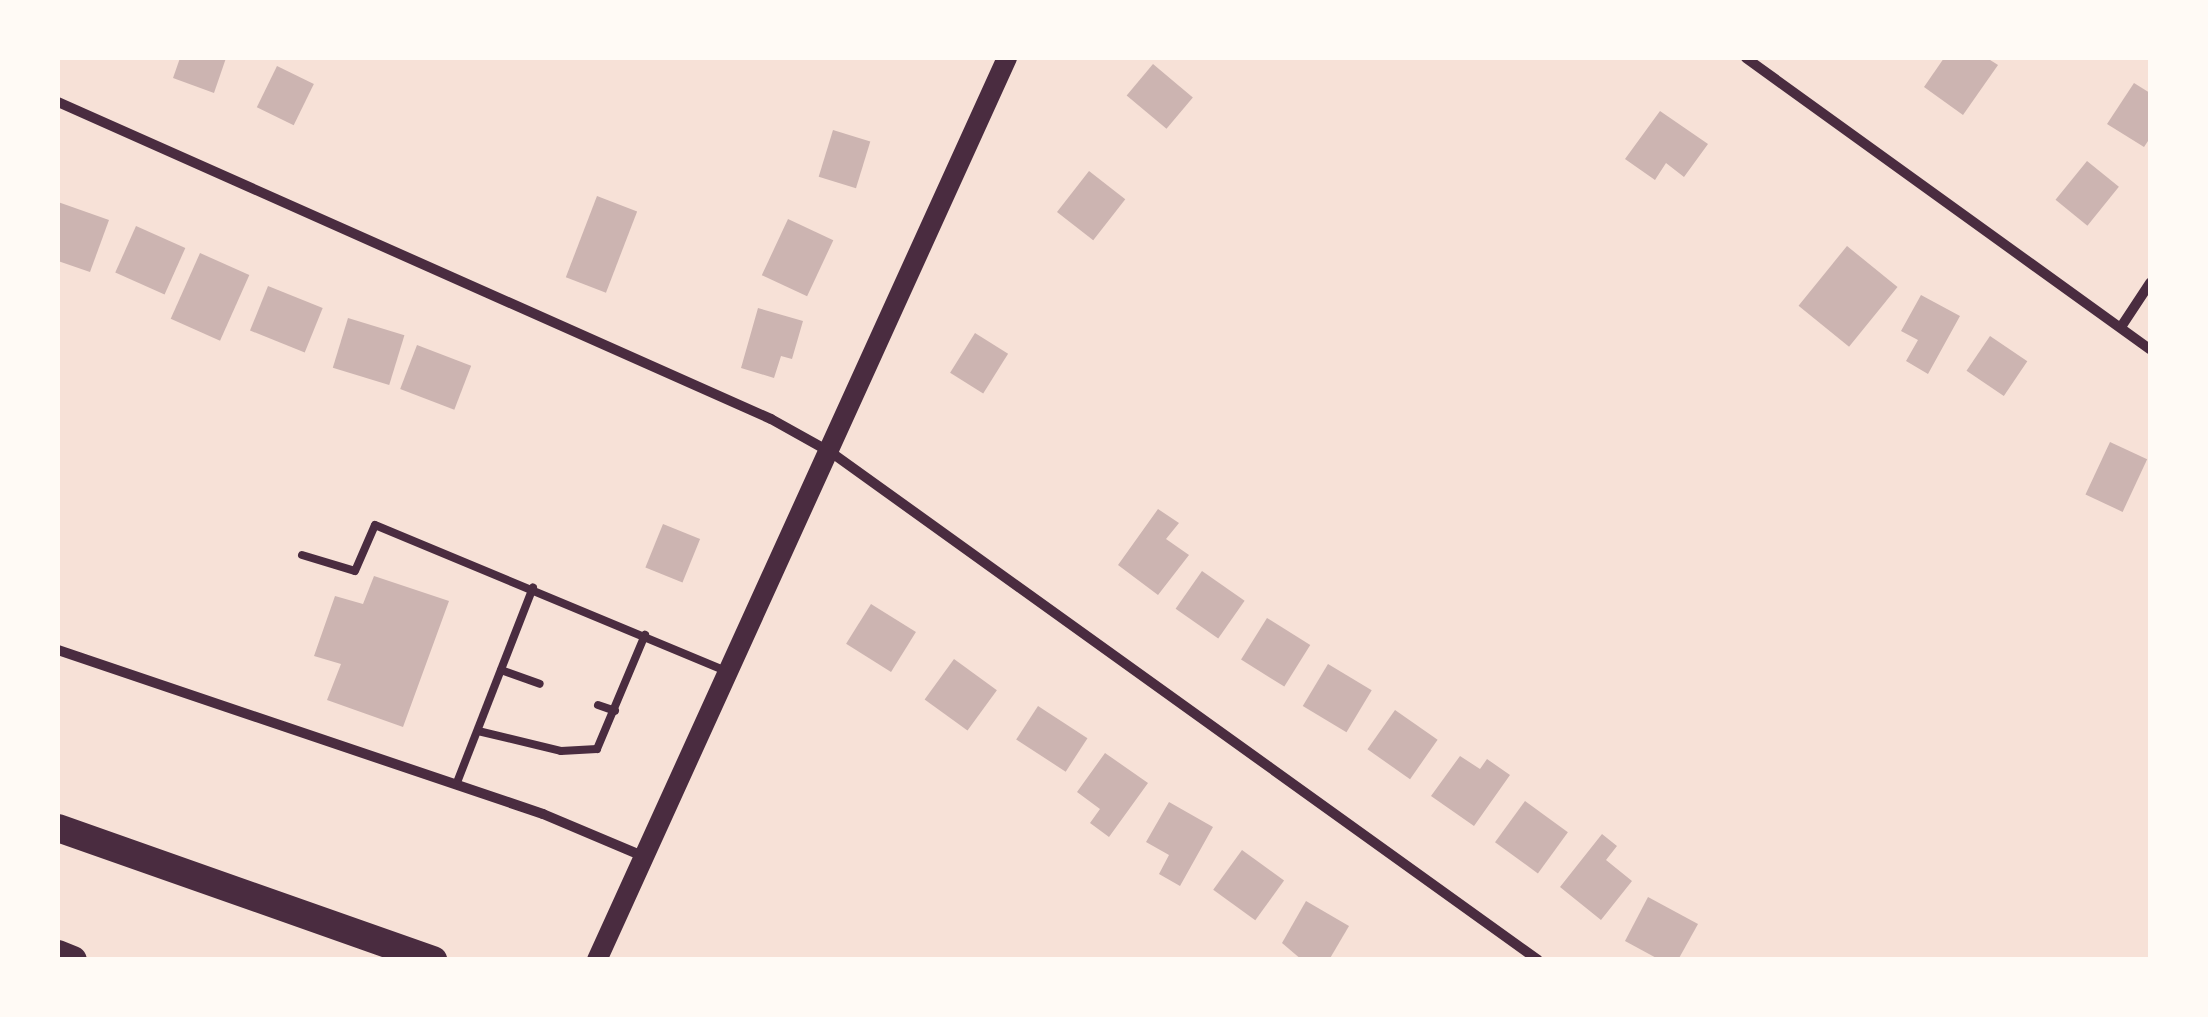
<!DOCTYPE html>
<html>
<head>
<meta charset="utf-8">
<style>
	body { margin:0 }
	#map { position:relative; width:2208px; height:1017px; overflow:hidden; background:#f7e1d7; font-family:Inter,sans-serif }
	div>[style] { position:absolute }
	.building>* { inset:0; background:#ccb4b1; transform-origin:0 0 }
	.service>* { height:8px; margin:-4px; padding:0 4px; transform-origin:4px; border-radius:4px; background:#4a2c40 }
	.minor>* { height:10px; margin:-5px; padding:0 5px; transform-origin:5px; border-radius:5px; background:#4a2c40 }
	.secondary>* { height:20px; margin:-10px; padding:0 10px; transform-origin:10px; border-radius:10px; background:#4a2c40 }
	.motorway>* { height:28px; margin:-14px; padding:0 14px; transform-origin:14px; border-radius:14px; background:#4a2c40 }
	span { translate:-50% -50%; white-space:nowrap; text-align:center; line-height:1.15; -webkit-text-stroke:9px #fffaf5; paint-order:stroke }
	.frame { position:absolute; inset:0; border:60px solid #fffaf5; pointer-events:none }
</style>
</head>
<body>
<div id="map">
	<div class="building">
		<i style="clip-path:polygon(180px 58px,226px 58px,214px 93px,173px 78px)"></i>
		<i style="clip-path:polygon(1944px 58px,1987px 58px,1998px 65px,1963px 115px,1924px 87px)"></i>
		<i style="left:1153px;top:64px;width:52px;height:41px;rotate:40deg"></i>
		<i style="left:277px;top:66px;width:41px;height:46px;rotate:26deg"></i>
		<i style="clip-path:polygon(2134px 83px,2150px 93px,2150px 138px,2144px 147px,2107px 124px)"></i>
		<i style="clip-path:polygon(1660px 111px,1708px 144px,1684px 177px,1666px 163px,1655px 180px,1625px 159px)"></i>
		<i style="left:833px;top:130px;width:39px;height:49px;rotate:17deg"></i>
		<i style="left:2087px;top:161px;width:41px;height:50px;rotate:39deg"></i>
		<i style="left:1089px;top:171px;width:46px;height:52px;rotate:38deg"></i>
		<i style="left:597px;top:196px;width:43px;height:87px;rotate:21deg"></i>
		<i style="clip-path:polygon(58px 202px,109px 220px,90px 272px,58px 261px)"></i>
		<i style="left:788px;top:219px;width:50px;height:62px;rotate:25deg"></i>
		<i style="left:136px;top:226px;width:54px;height:51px;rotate:24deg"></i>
		<i style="left:1847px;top:246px;width:65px;height:77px;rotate:39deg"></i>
		<i style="left:200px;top:253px;width:54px;height:72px;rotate:24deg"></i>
		<i style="left:268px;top:286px;width:59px;height:48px;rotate:22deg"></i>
		<i style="clip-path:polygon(1921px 295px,1960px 316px,1928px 374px,1906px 361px,1918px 340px,1901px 331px)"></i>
		<i style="clip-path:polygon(758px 308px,803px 321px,792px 359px,781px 356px,774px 378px,741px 368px)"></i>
		<i style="left:348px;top:318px;width:59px;height:52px;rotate:17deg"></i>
		<i style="left:975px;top:333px;width:39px;height:47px;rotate:32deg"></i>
		<i style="left:1990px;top:336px;width:45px;height:42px;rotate:34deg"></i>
		<i style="left:417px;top:345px;width:58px;height:47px;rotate:21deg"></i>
		<i style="left:2110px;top:442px;width:41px;height:58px;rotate:25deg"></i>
		<i style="clip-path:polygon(1158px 509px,1179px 523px,1166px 539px,1189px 555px,1158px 595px,1118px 565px)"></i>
		<i style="left:663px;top:524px;width:40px;height:47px;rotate:22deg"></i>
		<i style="left:1202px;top:571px;width:52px;height:46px;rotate:35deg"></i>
		<i style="clip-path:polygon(374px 576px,449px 601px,403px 727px,327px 700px,341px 664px,314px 656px,335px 596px,363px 604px)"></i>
		<i style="left:871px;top:604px;width:53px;height:47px;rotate:32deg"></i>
		<i style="left:1267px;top:618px;width:51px;height:49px;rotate:32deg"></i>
		<i style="left:954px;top:659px;width:53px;height:50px;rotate:36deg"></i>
		<i style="left:1328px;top:664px;width:51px;height:49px;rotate:31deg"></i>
		<i style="left:1038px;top:706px;width:59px;height:40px;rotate:33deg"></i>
		<i style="left:1395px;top:710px;width:52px;height:48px;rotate:35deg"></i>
		<i style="clip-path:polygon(1105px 753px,1148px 783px,1109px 837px,1090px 823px,1100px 809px,1077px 792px)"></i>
		<i style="clip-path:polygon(1460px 756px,1480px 769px,1487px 759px,1510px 775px,1474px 826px,1431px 796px)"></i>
		<i style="left:1525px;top:801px;width:53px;height:51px;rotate:36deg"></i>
		<i style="clip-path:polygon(1169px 802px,1213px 827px,1180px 886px,1159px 874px,1169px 855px,1146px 842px)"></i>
		<i style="clip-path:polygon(1602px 834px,1617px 846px,1606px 860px,1632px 881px,1601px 920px,1560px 887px)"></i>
		<i style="left:1242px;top:850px;width:52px;height:49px;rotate:36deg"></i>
		<i style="clip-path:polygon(1648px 897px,1698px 924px,1678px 960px,1660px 960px,1625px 941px)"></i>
		<i style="clip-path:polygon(1306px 901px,1349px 926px,1329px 960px,1302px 960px,1282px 943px)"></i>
	</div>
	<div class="service">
		<i style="left:302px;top:555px;width:55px;rotate:16.8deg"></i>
		<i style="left:355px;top:571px;width:50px;rotate:-66.5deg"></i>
		<i style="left:375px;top:525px;width:382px;rotate:22.6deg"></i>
		<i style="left:501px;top:670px;width:41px;rotate:19.7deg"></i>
		<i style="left:598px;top:705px;width:18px;rotate:19deg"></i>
		<i style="left:478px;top:731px;width:85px;rotate:13.5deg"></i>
		<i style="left:561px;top:751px;width:36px;rotate:-3deg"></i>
		<i style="left:597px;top:749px;width:124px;rotate:-67.2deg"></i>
		<i style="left:456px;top:785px;width:212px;rotate:-68.7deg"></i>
	</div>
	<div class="minor">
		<i style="left:1746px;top:58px;width:498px;rotate:35.8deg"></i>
		<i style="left:58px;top:102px;width:780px;rotate:23.97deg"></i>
		<i style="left:771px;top:419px;width:70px;rotate:29.1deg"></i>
		<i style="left:832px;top:453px;width:869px;rotate:35.68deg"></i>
		<i style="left:2121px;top:327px;width:53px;rotate:-56.6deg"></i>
		<i style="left:58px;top:650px;width:512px;rotate:18.68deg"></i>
		<i style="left:543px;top:814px;width:111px;rotate:22.9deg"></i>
	</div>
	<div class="secondary">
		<i style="left:597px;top:960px;width:991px;rotate:-65.56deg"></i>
	</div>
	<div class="motorway">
		<i style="left:58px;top:828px;width:398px;rotate:19.4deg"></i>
		<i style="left:58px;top:954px;width:16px;rotate:22deg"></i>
	</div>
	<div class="frame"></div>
</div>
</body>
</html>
